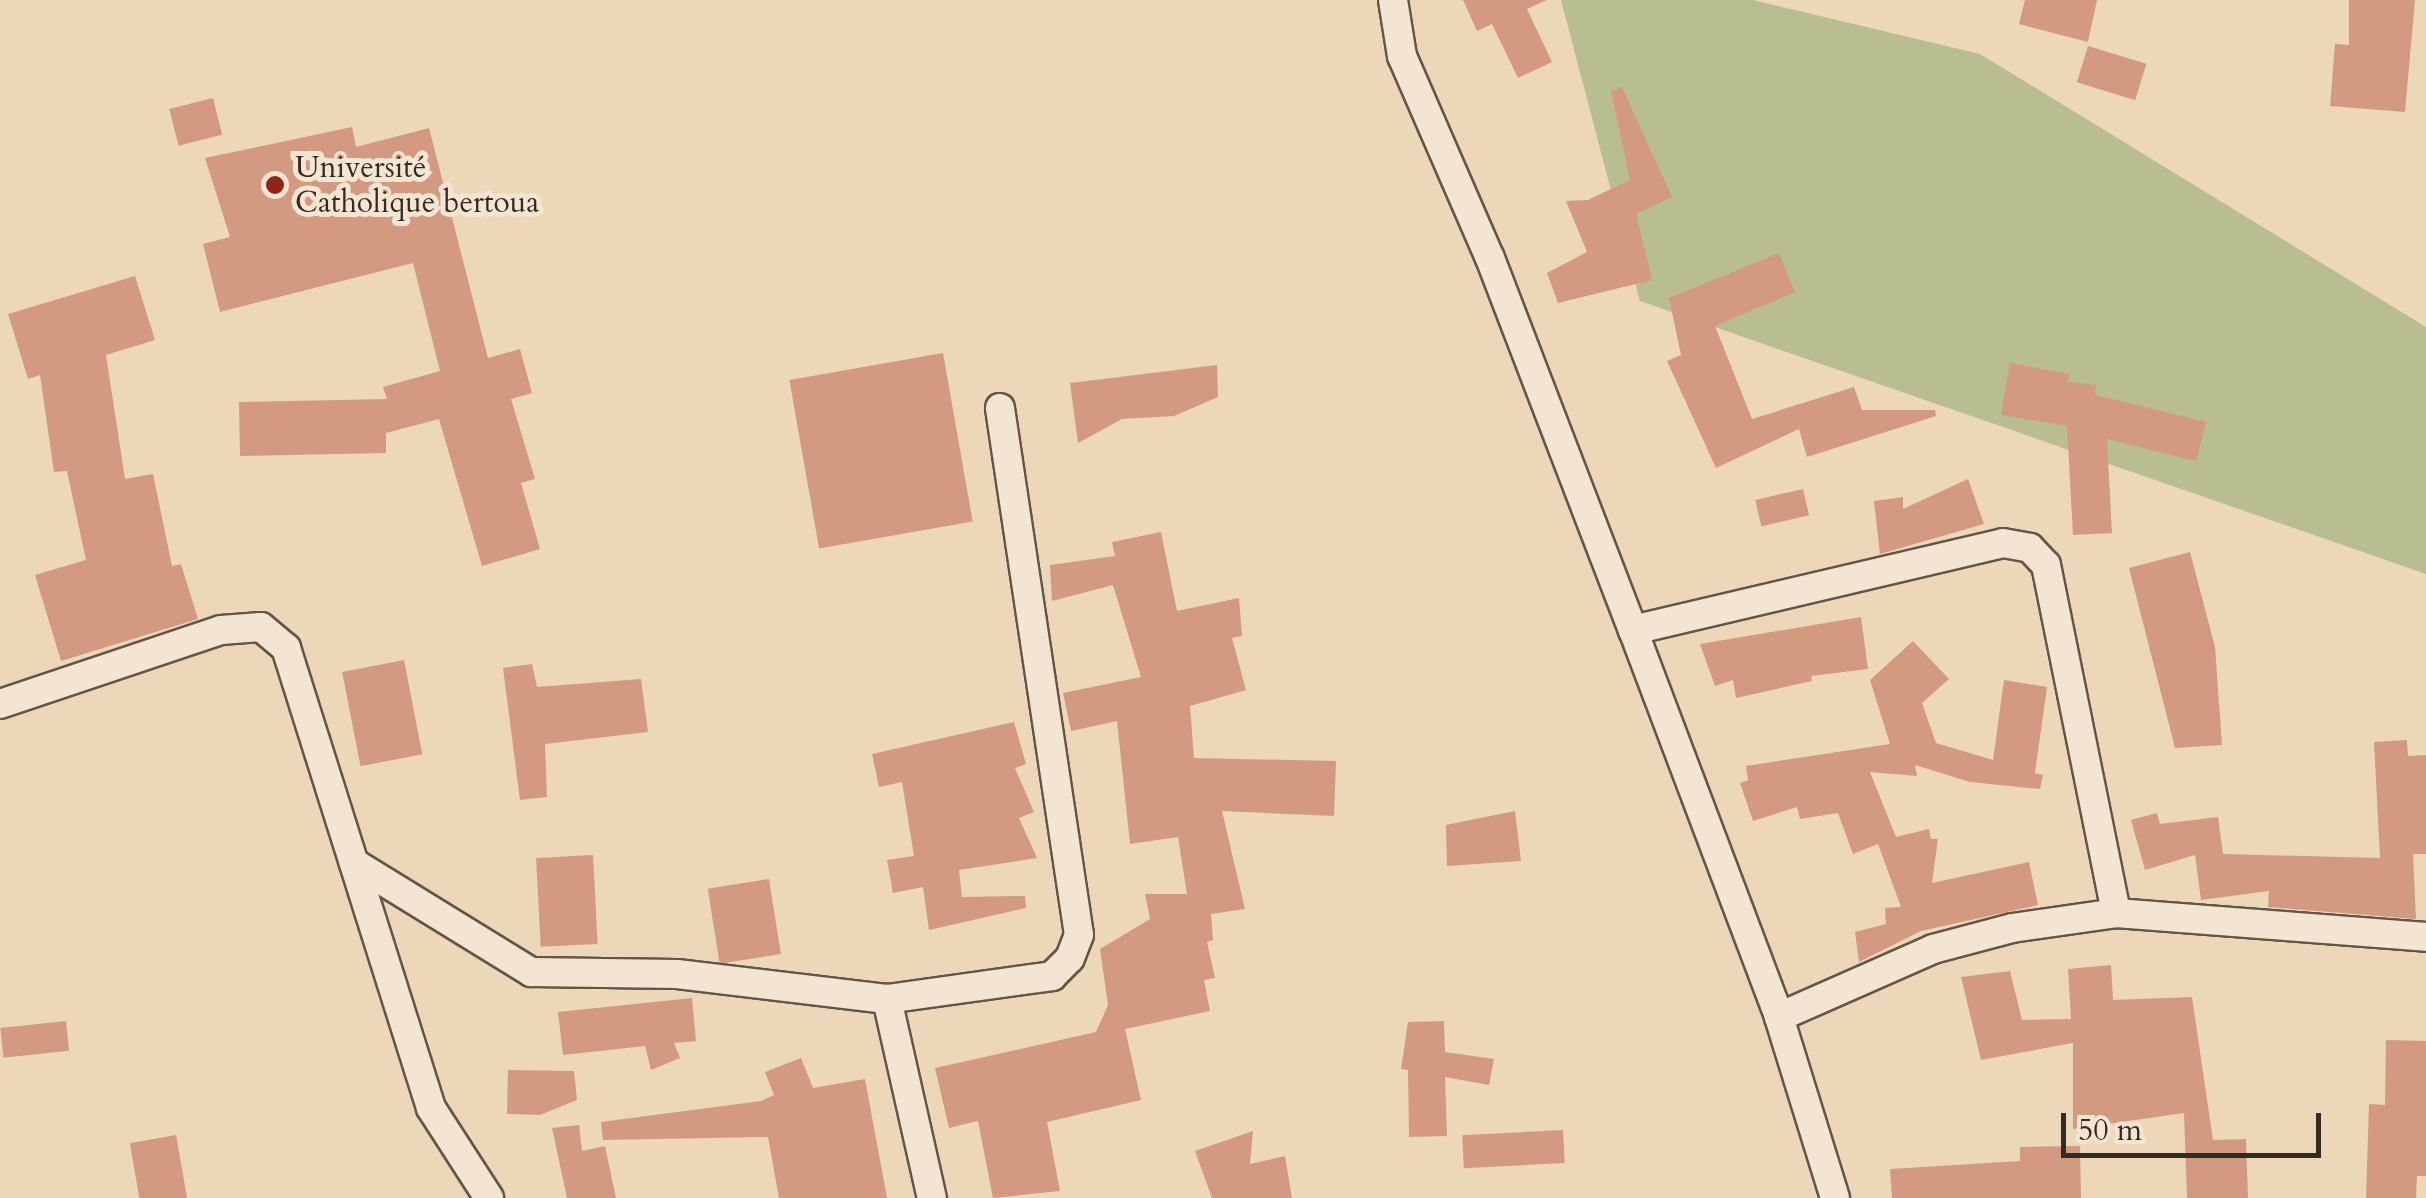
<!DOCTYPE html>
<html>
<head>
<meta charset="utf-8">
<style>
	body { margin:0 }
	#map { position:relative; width:2426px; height:1198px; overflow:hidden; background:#ecd7b9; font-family:Cardo,serif }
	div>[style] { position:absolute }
	.green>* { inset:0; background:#b8be8f }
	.building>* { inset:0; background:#d49a81; transform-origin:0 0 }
	.roads { filter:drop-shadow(2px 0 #635548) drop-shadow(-2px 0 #635548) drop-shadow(0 2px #635548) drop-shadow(0 -2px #635548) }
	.minor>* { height:28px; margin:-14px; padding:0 14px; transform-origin:14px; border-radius:14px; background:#f3e5d2 }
	.dots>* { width:28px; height:28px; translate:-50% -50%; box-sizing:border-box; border:5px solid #f3e5d2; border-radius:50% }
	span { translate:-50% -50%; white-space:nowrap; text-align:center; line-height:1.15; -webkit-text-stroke:10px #f3e5d2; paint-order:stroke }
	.poi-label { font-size:30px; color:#352a22 }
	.left { translate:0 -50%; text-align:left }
	.scale { position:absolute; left:2061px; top:1113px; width:260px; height:45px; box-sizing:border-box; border:5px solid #352a22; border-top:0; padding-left:12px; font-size:30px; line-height:35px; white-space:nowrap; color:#352a22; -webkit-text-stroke:8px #f3e5d2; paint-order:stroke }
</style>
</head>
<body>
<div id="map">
	<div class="green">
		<i style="clip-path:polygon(1561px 0,1753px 0,1980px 54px,2426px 327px,2426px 574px,1640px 301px)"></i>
	</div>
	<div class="building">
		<i style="clip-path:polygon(1463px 0,1547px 0,1527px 9px,1552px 62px,1518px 78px,1492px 24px,1477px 31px)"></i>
		<i style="clip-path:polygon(2025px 0,2097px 0,2088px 42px,2019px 24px)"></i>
		<i style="clip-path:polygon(2349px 0,2415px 0,2405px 112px,2330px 106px,2335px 44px,2349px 45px)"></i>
		<i style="left:2088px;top:46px;width:61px;height:38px;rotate:17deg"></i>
		<i style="clip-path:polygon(1622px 87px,1672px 197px,1636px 214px,1652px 280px,1558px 303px,1547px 273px,1587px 252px,1566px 201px,1588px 200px,1630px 180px,1611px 91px)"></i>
		<i style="left:213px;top:98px;width:38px;height:45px;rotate:76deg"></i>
		<i style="clip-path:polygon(352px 127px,356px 147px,429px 128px,488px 358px,520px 349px,532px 393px,511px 399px,535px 479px,521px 483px,540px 549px,482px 566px,439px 419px,386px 433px,386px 453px,240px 456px,239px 402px,387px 399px,383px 387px,440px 371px,413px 263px,220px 312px,203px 244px,230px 237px,205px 158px)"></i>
		<i style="clip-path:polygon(1779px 253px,1795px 292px,1715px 326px,1752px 419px,1854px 387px,1862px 410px,1935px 410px,1936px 416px,1807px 457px,1799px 429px,1716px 468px,1667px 361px,1681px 355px,1669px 298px)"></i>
		<i style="clip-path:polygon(135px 276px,155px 340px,106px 355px,125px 479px,153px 474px,172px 566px,181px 564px,198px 619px,61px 661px,35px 575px,86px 560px,67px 471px,54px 472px,40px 375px,28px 379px,8px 314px)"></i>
		<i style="left:943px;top:353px;width:171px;height:156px;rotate:80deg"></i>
		<i style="clip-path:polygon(2010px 363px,2069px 374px,2068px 382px,2096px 385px,2095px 395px,2206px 422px,2196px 461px,2107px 439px,2112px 533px,2073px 535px,2067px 426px,2001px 415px)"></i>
		<i style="clip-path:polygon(1217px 365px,1218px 397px,1174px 416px,1122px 419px,1078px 443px,1070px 383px)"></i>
		<i style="clip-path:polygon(1968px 479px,1984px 524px,1880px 554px,1874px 501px,1903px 497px,1903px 509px)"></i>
		<i style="left:1803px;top:489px;width:27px;height:49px;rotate:77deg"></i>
		<i style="clip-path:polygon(1161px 532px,1177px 611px,1239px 598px,1242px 636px,1232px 638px,1246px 690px,1190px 706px,1194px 758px,1336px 761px,1334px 816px,1222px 811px,1245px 909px,1211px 914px,1213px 940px,1207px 942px,1215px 978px,1204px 980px,1210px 1011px,1125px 1029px,1141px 1100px,1047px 1122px,1060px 1191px,993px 1198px,978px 1121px,949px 1128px,935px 1068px,1096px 1032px,1108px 1005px,1100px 949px,1150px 919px,1145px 894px,1187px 894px,1178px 837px,1130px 844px,1117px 721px,1071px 731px,1063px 693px,1141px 677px,1113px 585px,1052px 601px,1050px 565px,1115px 556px,1112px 542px)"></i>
		<i style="clip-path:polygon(2190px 552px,2215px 647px,2222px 745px,2175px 748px,2129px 568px)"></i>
		<i style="clip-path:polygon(1861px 617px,1868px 669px,1811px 676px,1812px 681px,1736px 698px,1733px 680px,1715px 686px,1700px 644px)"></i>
		<i style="clip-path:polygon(1913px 641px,1949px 679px,1922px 703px,1936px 743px,1993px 760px,2004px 680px,2047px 687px,2035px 773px,2043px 775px,2040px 789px,1970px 782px,1915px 765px,1917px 776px,1870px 772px,1896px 837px,1929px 829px,1931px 839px,1938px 839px,1932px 883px,2029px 862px,2038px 905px,1921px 931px,1859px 962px,1855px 932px,1886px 924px,1885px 908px,1901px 907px,1878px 844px,1853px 854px,1838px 813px,1800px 819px,1797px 807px,1753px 821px,1740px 783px,1748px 780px,1746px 766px,1890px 744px,1870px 680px)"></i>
		<i style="left:404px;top:660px;width:96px;height:63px;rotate:79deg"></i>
		<i style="clip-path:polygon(532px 664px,537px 687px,641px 679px,648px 732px,545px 744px,547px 797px,520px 800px,503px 668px)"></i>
		<i style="clip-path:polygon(1014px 722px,1026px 764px,1015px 768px,1034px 812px,1019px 818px,1037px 858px,959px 870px,962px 897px,1025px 896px,1026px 908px,929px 930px,923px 887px,893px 893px,887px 860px,914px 856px,902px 782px,879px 787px,872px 754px)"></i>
		<i style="clip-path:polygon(2407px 740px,2408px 756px,2426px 755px,2426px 854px,2413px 854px,2416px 919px,2268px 907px,2269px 891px,2201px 900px,2195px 855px,2145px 870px,2131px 820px,2157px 813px,2160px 824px,2218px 817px,2223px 854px,2380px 858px,2374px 742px)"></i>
		<i style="clip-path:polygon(1515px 811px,1521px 861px,1447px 866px,1446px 825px)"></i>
		<i style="left:593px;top:855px;width:89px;height:57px;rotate:87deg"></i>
		<i style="left:769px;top:879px;width:76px;height:62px;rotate:81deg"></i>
		<i style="clip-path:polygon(2111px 965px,2113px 1000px,2192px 997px,2213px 1140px,2246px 1139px,2248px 1198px,2187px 1198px,2184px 1113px,2073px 1129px,2073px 1043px,1981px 1060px,1961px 977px,2010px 971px,2022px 1020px,2071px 1019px,2068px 969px)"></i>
		<i style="clip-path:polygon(692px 998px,696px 1041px,674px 1043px,680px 1058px,651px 1070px,645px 1046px,563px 1055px,558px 1012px)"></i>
		<i style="left:66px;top:1021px;width:30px;height:66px;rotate:84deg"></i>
		<i style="clip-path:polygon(1444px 1021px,1445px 1052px,1494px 1059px,1489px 1085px,1445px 1077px,1447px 1136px,1409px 1137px,1408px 1070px,1401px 1069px,1408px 1022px)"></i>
		<i style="clip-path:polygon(2386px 1040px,2426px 1041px,2426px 1176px,2417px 1176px,2416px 1198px,2366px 1198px,2369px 1104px,2385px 1105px)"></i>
		<i style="clip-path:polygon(801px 1058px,813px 1088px,865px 1079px,887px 1198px,779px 1198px,768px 1137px,603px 1140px,601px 1122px,761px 1101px,774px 1095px,765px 1072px)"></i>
		<i style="clip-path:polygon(508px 1070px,574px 1071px,577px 1100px,540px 1115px,507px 1114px)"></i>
		<i style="clip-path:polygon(579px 1125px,582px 1151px,605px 1146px,616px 1198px,567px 1198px,552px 1128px)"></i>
		<i style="left:1563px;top:1130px;width:33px;height:101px;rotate:87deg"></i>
		<i style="clip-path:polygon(1253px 1131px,1250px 1164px,1285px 1156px,1292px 1198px,1212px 1198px,1195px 1151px)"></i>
		<i style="left:176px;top:1135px;width:64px;height:47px;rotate:80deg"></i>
		<i style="clip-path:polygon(2080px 1146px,2081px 1198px,1892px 1198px,1890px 1169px,2020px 1161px,2020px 1147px)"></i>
	</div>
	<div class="roads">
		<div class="minor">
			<i style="left:1393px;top:0;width:57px;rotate:80.9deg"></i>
			<i style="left:1402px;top:56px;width:220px;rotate:66.5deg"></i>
			<i style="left:1490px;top:258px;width:399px;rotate:69deg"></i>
			<i style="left:1633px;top:630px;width:414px;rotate:69.3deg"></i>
			<i style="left:1779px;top:1017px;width:189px;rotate:72.8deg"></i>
			<i style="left:1633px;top:630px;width:380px;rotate:-13.2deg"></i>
			<i style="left:2003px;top:543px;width:27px;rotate:10deg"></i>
			<i style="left:2030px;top:548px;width:23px;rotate:47deg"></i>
			<i style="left:2046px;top:565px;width:355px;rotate:78.6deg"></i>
			<i style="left:0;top:704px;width:233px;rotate:-18.5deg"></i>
			<i style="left:221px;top:630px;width:40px;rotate:-4.3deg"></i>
			<i style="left:261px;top:627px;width:33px;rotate:40deg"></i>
			<i style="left:286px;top:648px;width:482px;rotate:72.5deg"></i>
			<i style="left:431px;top:1108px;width:107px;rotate:57.2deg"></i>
			<i style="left:354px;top:863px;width:208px;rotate:31.6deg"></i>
			<i style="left:531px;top:972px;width:146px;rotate:0.8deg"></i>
			<i style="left:677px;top:974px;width:211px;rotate:6.8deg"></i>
			<i style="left:887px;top:999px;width:167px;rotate:-7.9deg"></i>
			<i style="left:1052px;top:976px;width:25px;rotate:-45deg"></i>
			<i style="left:1070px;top:958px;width:25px;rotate:-69deg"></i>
			<i style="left:1079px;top:935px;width:533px;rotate:-98.53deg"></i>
			<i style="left:887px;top:999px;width:204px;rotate:77.3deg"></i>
			<i style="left:1779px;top:1017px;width:168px;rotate:-23.8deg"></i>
			<i style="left:1933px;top:949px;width:82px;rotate:-14.9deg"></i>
			<i style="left:2012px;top:928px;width:105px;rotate:-8.2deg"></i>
			<i style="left:2116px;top:913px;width:311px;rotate:4.4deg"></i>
		</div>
	</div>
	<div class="dots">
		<i style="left:275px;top:185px;background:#8f2418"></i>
	</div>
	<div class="poi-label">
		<span class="left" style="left:295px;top:185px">Université<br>Catholique bertoua</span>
	</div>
	<div class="scale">50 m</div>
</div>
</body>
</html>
